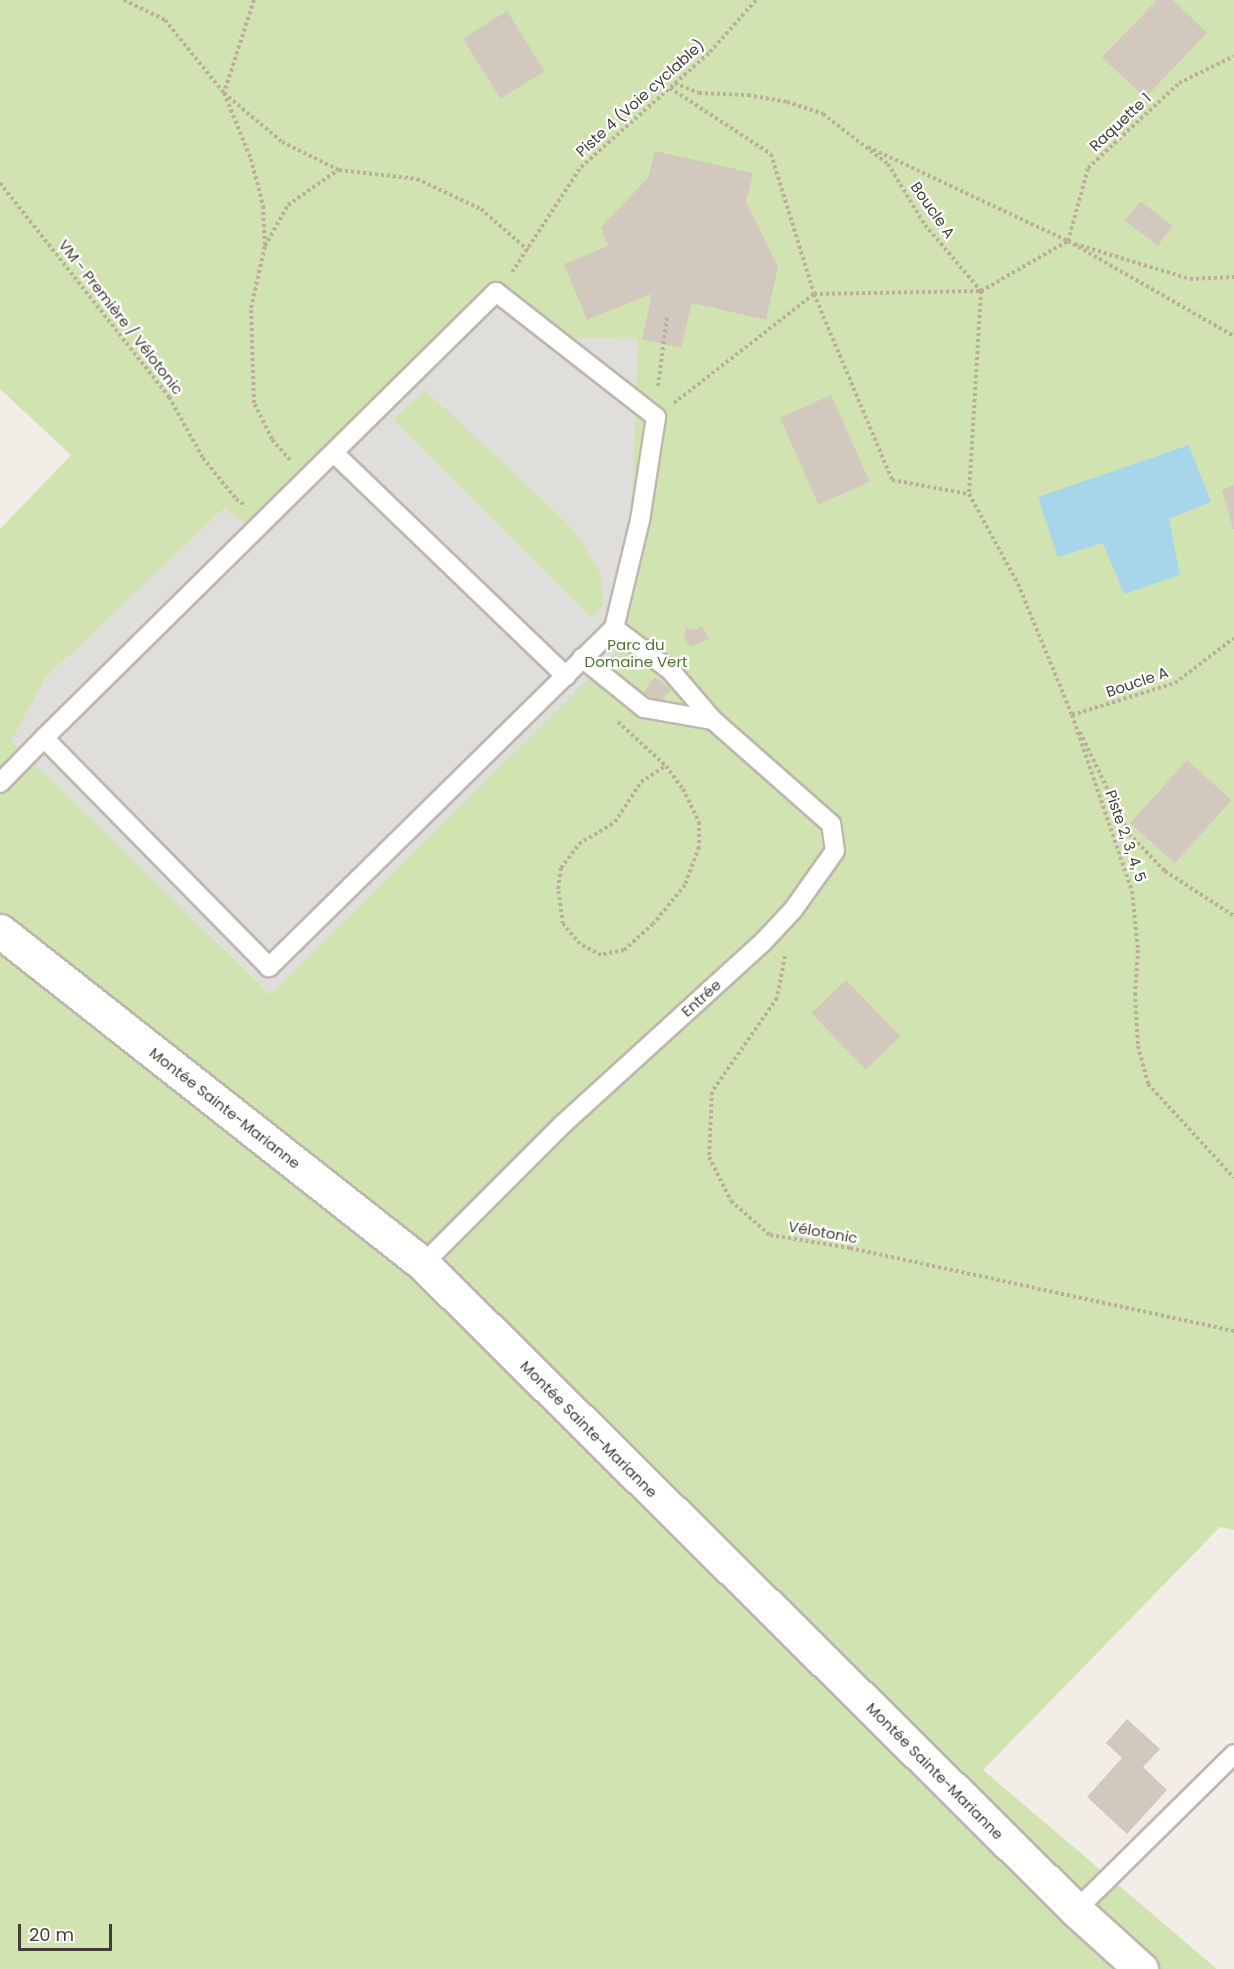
<!DOCTYPE html>
<html>
<head>
<meta charset="utf-8">
<style>
	body { margin:0 }
	#map { position:relative; width:1234px; height:1969px; overflow:hidden; background:#f2ede6; font-family:Poppins,sans-serif }
	div>[style] { position:absolute }
	.green>* { inset:0; background:#d2e3b2 }
	.parking>* { inset:0; background:#e0dedb }
	.water>* { inset:0; background:#a7d5ea }
	.building>* { inset:0; background:#d2c8bd; transform-origin:0 0 }
	.path>* { height:4px; margin-top:-2px; transform-origin:0; background:repeating-linear-gradient(90deg,#bdae9c 0 3px,transparent 0 6px) }
	.roads { filter:drop-shadow(2px 0 #bfb7ad) drop-shadow(-2px 0 #bfb7ad) drop-shadow(0 2px #bfb7ad) drop-shadow(0 -2px #bfb7ad) }
	.service>* { height:18px; margin:-9px; padding:0 9px; transform-origin:9px; border-radius:9px; background:#fff }
	.tertiary>* { height:33px; margin:-16.5px; padding:0 16.5px; transform-origin:16.5px; border-radius:16.5px; background:#fff }
	span { translate:-50% -50%; white-space:nowrap; text-align:center; line-height:1.15; -webkit-text-stroke:4.5px #fff; paint-order:stroke }
	.street-label { font-size:15px; color:#443d36 }
	.park-label { font-size:15px; color:#4e712e }
	.scale { position:absolute; left:18px; top:1924px; width:94px; height:27px; box-sizing:border-box; border:3px solid #443d36; border-top:0; padding-left:8px; font-size:18px; line-height:21px; white-space:nowrap; color:#443d36; -webkit-text-stroke:4px #fff; paint-order:stroke }
</style>
</head>
<body>
<div id="map">
	<div class="green">
		<i style="clip-path:polygon(0 0,1234px 0,1234px 1530px,1220px 1527px,983px 1770px,1217px 1969px,0 1969px,0 529px,71px 455px,0 389px)"></i>
	</div>
	<div class="parking">
		<i style="clip-path:polygon(evenodd,498px 279px,569px 338px,638px 339px,627px 641px,270px 995px,11px 741px,46px 677px,224px 508px,245px 524px,498px 279px,425px 390px,565px 521px,581px 540px,602px 577px,603px 606px,591px 617px,394px 420px,425px 390px)"></i>
	</div>
	<div class="water">
		<i style="clip-path:polygon(1189px 445px,1211px 502px,1169px 519px,1180px 575px,1124px 594px,1103px 543px,1058px 557px,1038px 497px)"></i>
	</div>
	<div class="building">
		<i style="clip-path:polygon(1157px 0,1173px 0,1207px 33px,1145px 98px,1102px 57px)"></i>
		<i style="left:507px;top:11px;width:71px;height:52px;rotate:58deg"></i>
		<i style="clip-path:polygon(655px 151px,753px 173px,746px 202px,778px 267px,766px 320px,692px 303px,681px 348px,642px 339px,652px 294px,587px 320px,564px 264px,608px 246px,601px 227px,648px 178px)"></i>
		<i style="left:1140px;top:201px;width:41px;height:25px;rotate:37deg"></i>
		<i style="left:831px;top:395px;width:95px;height:56px;rotate:66deg"></i>
		<i style="clip-path:polygon(1234px 485px,1234px 529px,1233px 529px,1222px 490px)"></i>
		<i style="clip-path:polygon(702px 626px,709px 639px,690px 647px,684px 637px,686px 628px,695px 630px)"></i>
		<i style="left:655px;top:677px;width:20px;height:19px;rotate:37deg"></i>
		<i style="left:1187px;top:760px;width:60px;height:85px;rotate:42deg"></i>
		<i style="left:846px;top:980px;width:78px;height:48px;rotate:46deg"></i>
		<i style="clip-path:polygon(1127px 1719px,1160px 1749px,1143px 1767px,1167px 1790px,1127px 1834px,1087px 1797px,1122px 1758px,1106px 1743px)"></i>
	</div>
	<div class="path">
		<i style="left:124px;top:0;width:46px;rotate:26deg"></i>
		<i style="left:165px;top:20px;width:94px;rotate:51.1deg"></i>
		<i style="left:224px;top:93px;width:76px;rotate:40.2deg"></i>
		<i style="left:282px;top:142px;width:64px;rotate:26.2deg"></i>
		<i style="left:339px;top:170px;width:79px;rotate:6.6deg"></i>
		<i style="left:417px;top:179px;width:71px;rotate:25.1deg"></i>
		<i style="left:481px;top:209px;width:64px;rotate:41.2deg"></i>
		<i style="left:254px;top:0;width:98px;rotate:107.9deg"></i>
		<i style="left:224px;top:93px;width:71px;rotate:67.8deg"></i>
		<i style="left:251px;top:159px;width:49px;rotate:75.7deg"></i>
		<i style="left:263px;top:206px;width:40px;rotate:87.1deg"></i>
		<i style="left:675px;top:83px;width:26px;rotate:23deg"></i>
		<i style="left:699px;top:93px;width:49px;rotate:2.3deg"></i>
		<i style="left:748px;top:95px;width:40px;rotate:10deg"></i>
		<i style="left:787px;top:102px;width:38px;rotate:18deg"></i>
		<i style="left:823px;top:114px;width:82px;rotate:37.6deg"></i>
		<i style="left:888px;top:164px;width:71px;rotate:58.8deg"></i>
		<i style="left:925px;top:225px;width:87px;rotate:49.7deg"></i>
		<i style="left:981px;top:291px;width:203px;rotate:93.4deg"></i>
		<i style="left:670px;top:88px;width:121px;rotate:33.2deg"></i>
		<i style="left:771px;top:154px;width:146px;rotate:72.9deg"></i>
		<i style="left:814px;top:294px;width:202px;rotate:67.2deg"></i>
		<i style="left:892px;top:480px;width:78px;rotate:10.3deg"></i>
		<i style="left:868px;top:147px;width:221px;rotate:25.2deg"></i>
		<i style="left:0;top:183px;width:273px;rotate:51.7deg"></i>
		<i style="left:169px;top:397px;width:70px;rotate:60.9deg"></i>
		<i style="left:203px;top:458px;width:53px;rotate:51.2deg"></i>
		<i style="left:236px;top:499px;width:12px;rotate:35deg"></i>
		<i style="left:1068px;top:241px;width:76px;rotate:-74.7deg"></i>
		<i style="left:1088px;top:168px;width:125px;rotate:-43deg"></i>
		<i style="left:1179px;top:83px;width:61px;rotate:-26.1deg"></i>
		<i style="left:1075px;top:244px;width:120px;rotate:16.9deg"></i>
		<i style="left:1190px;top:279px;width:44px;rotate:-2.6deg"></i>
		<i style="left:512px;top:272px;width:126px;rotate:-56.7deg"></i>
		<i style="left:581px;top:167px;width:173px;rotate:-41.7deg"></i>
		<i style="left:710px;top:52px;width:69px;rotate:-48.5deg"></i>
		<i style="left:658px;top:386px;width:70px;rotate:-82.6deg"></i>
		<i style="left:674px;top:403px;width:177px;rotate:-37.9deg"></i>
		<i style="left:814px;top:294px;width:167px;rotate:-1deg"></i>
		<i style="left:981px;top:291px;width:100px;rotate:-29.9deg"></i>
		<i style="left:1068px;top:241px;width:191px;rotate:29.8deg"></i>
		<i style="left:290px;top:460px;width:28px;rotate:-131deg"></i>
		<i style="left:272px;top:439px;width:40px;rotate:-116.6deg"></i>
		<i style="left:254px;top:403px;width:95px;rotate:-91.8deg"></i>
		<i style="left:251px;top:308px;width:64px;rotate:-77.3deg"></i>
		<i style="left:265px;top:246px;width:47px;rotate:-60.7deg"></i>
		<i style="left:288px;top:205px;width:61px;rotate:-35deg"></i>
		<i style="left:969px;top:494px;width:102px;rotate:61.4deg"></i>
		<i style="left:1018px;top:584px;width:142px;rotate:67.6deg"></i>
		<i style="left:1072px;top:715px;width:186px;rotate:71.2deg"></i>
		<i style="left:1132px;top:891px;width:59px;rotate:84.2deg"></i>
		<i style="left:1138px;top:950px;width:43px;rotate:94deg"></i>
		<i style="left:1135px;top:993px;width:53px;rotate:86.8deg"></i>
		<i style="left:1138px;top:1046px;width:39px;rotate:75deg"></i>
		<i style="left:1148px;top:1084px;width:127px;rotate:47.5deg"></i>
		<i style="left:1072px;top:715px;width:108px;rotate:-17.3deg"></i>
		<i style="left:1175px;top:683px;width:74px;rotate:-37.3deg"></i>
		<i style="left:618px;top:722px;width:65px;rotate:42.5deg"></i>
		<i style="left:666px;top:766px;width:29px;rotate:54deg"></i>
		<i style="left:683px;top:789px;width:37px;rotate:64deg"></i>
		<i style="left:699px;top:822px;width:25px;rotate:90deg"></i>
		<i style="left:699px;top:847px;width:40px;rotate:110.2deg"></i>
		<i style="left:685px;top:885px;width:50px;rotate:129.4deg"></i>
		<i style="left:653px;top:924px;width:39px;rotate:138deg"></i>
		<i style="left:624px;top:950px;width:24px;rotate:168deg"></i>
		<i style="left:601px;top:955px;width:24px;rotate:-152deg"></i>
		<i style="left:580px;top:944px;width:26px;rotate:-130deg"></i>
		<i style="left:563px;top:924px;width:35px;rotate:-98deg"></i>
		<i style="left:558px;top:889px;width:21px;rotate:-82deg"></i>
		<i style="left:561px;top:868px;width:30px;rotate:-53deg"></i>
		<i style="left:579px;top:844px;width:42px;rotate:-31.4deg"></i>
		<i style="left:615px;top:822px;width:48px;rotate:-57deg"></i>
		<i style="left:641px;top:782px;width:30px;rotate:-33deg"></i>
		<i style="left:1080px;top:732px;width:113px;rotate:64.3deg"></i>
		<i style="left:1129px;top:834px;width:52px;rotate:45.8deg"></i>
		<i style="left:1165px;top:871px;width:82px;rotate:33.1deg"></i>
		<i style="left:785px;top:956px;width:43px;rotate:100.8deg"></i>
		<i style="left:777px;top:998px;width:114px;rotate:124.7deg"></i>
		<i style="left:712px;top:1092px;width:65px;rotate:92.6deg"></i>
		<i style="left:709px;top:1157px;width:49px;rotate:63.4deg"></i>
		<i style="left:731px;top:1201px;width:52px;rotate:41.1deg"></i>
		<i style="left:770px;top:1235px;width:81px;rotate:9.2deg"></i>
		<i style="left:850px;top:1248px;width:393px;rotate:12.2deg"></i>
	</div>
	<div class="roads">
		<div class="service">
			<i style="left:496px;top:292px;width:203px;rotate:38deg"></i>
			<i style="left:656px;top:417px;width:104px;rotate:98.8deg"></i>
			<i style="left:640px;top:520px;width:111px;rotate:103.5deg"></i>
			<i style="left:614px;top:628px;width:484px;rotate:135.5deg"></i>
			<i style="left:269px;top:967px;width:321px;rotate:-134.5deg"></i>
			<i style="left:44px;top:738px;width:635px;rotate:-44.62deg"></i>
			<i style="left:334px;top:453px;width:322px;rotate:43.9deg"></i>
			<i style="left:582px;top:658px;width:80px;rotate:38.9deg"></i>
			<i style="left:644px;top:708px;width:70px;rotate:9.9deg"></i>
			<i style="left:0;top:783px;width:63px;rotate:-45.6deg"></i>
			<i style="left:423px;top:1264px;width:198px;rotate:-45deg"></i>
			<i style="left:563px;top:1124px;width:270px;rotate:-42.3deg"></i>
			<i style="left:763px;top:942px;width:44px;rotate:-46.8deg"></i>
			<i style="left:793px;top:910px;width:72px;rotate:-54.6deg"></i>
			<i style="left:835px;top:851px;width:27px;rotate:-98deg"></i>
			<i style="left:831px;top:824px;width:157px;rotate:-138.6deg"></i>
			<i style="left:713px;top:720px;width:66px;rotate:-130.7deg"></i>
			<i style="left:670px;top:670px;width:70px;rotate:-143.1deg"></i>
			<i style="left:1076px;top:1910px;width:222px;rotate:-44.6deg"></i>
		</div>
		<div class="tertiary">
			<i style="left:0;top:931px;width:538px;rotate:38.21deg"></i>
			<i style="left:423px;top:1264px;width:919px;rotate:44.69deg"></i>
			<i style="left:1076px;top:1910px;width:88px;rotate:42.2deg"></i>
		</div>
	</div>
	<div class="street-label">
		<span style="left:640px;top:98px;rotate:-42deg">Piste 4 (Voie cyclable)</span>
		<span style="left:1120px;top:122px;rotate:-43deg">Raquette 1</span>
		<span style="left:933px;top:210px;rotate:55deg">Boucle A</span>
		<span style="left:121px;top:317px;rotate:52deg">VM - Première / Vélotonic</span>
		<span style="left:1137px;top:682px;rotate:-19deg">Boucle A</span>
		<span style="left:1126px;top:836px;rotate:71deg">Piste 2, 3, 4, 5</span>
		<span style="left:701px;top:998px;rotate:-42deg">Entrée</span>
		<span style="left:225px;top:1108px;rotate:38deg">Montée Sainte-Marianne</span>
		<span style="left:823px;top:1232px;rotate:10deg">Vélotonic</span>
		<span style="left:589px;top:1429px;rotate:45deg">Montée Sainte-Marianne</span>
		<span style="left:935px;top:1771px;rotate:45deg">Montée Sainte-Marianne</span>
	</div>
	<div class="park-label">
		<span style="left:636px;top:653px">Parc du<br>Domaine Vert</span>
	</div>
	<div class="scale">20 m</div>
</div>
</body>
</html>
